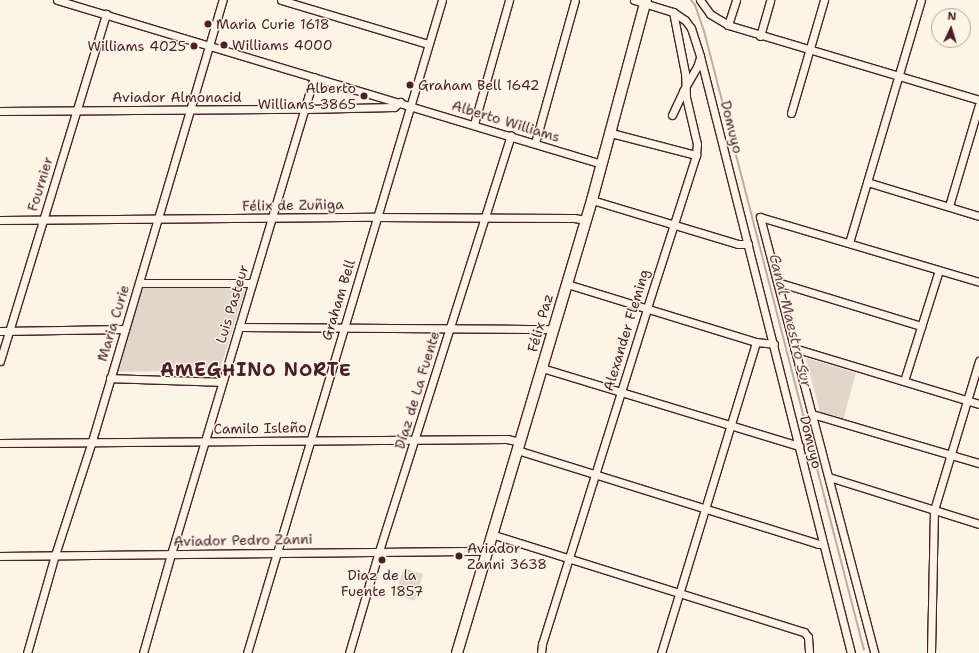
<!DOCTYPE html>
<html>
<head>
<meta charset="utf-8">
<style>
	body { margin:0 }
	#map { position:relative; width:979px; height:653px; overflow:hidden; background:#fcf5e5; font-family:"Shantell Sans",sans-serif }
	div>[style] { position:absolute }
	.green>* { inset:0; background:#e2d5ca; transform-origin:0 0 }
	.stream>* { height:2px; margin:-1px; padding:0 1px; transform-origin:1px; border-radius:1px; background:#c0aca5 }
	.roads { filter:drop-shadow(1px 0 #4a1f2b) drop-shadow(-1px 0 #4a1f2b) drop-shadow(0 1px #4a1f2b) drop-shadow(0 -1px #4a1f2b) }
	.minor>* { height:7px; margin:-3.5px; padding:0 3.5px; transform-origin:3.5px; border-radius:3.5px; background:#fcf5e5 }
	.secondary>* { height:10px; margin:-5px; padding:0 5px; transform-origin:5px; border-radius:5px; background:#fcf5e5 }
	.dots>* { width:11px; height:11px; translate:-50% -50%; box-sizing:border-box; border:2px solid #fcf5e5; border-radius:50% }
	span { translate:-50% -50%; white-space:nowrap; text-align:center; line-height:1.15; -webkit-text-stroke:3px #fcf5e5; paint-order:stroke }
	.poi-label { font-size:14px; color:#4a1f2b }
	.left { translate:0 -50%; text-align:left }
	.right { translate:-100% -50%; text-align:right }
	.street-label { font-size:14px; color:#4a1f2b }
	.water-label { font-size:15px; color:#6d4950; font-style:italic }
	.district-label { font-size:18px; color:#4a1f2b; font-weight:700; letter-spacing:1px }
	.north { position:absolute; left:931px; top:8px; width:40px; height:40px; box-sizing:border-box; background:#fcf5e5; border:1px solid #b59f9b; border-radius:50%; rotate:4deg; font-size:11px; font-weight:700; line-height:16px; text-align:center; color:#4a1f2b }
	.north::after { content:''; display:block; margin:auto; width:14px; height:18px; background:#4a1f2b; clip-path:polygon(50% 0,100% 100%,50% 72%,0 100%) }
</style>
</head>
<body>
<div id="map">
	<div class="green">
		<i style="clip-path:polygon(144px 286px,246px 287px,220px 370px,115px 372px)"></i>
		<i style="clip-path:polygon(806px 358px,856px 373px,843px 420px,820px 413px)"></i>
		<i style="left:404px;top:568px;width:20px;height:28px;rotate:18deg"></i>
	</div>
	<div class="stream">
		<i style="left:691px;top:0;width:6px;rotate:51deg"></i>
		<i style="left:695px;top:5px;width:28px;rotate:71deg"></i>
		<i style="left:704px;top:31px;width:639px;rotate:75.51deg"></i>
	</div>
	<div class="roads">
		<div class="minor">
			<i style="left:57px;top:0;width:569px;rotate:16.75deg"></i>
			<i style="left:281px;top:0;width:153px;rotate:16.7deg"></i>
			<i style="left:634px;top:0;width:41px;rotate:17.1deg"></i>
			<i style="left:673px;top:12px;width:14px;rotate:34deg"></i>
			<i style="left:685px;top:20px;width:10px;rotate:53deg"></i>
			<i style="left:691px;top:28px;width:29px;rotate:72deg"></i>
			<i style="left:700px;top:56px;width:616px;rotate:75.81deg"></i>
			<i style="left:700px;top:0;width:17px;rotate:54deg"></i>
			<i style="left:710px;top:14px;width:21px;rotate:31deg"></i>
			<i style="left:728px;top:25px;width:262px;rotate:16.6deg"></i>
			<i style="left:728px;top:25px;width:26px;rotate:-72deg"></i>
			<i style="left:760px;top:36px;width:37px;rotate:-74deg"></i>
			<i style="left:0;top:111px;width:305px;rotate:-0.4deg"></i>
			<i style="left:305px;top:109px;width:89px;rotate:-1.3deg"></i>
			<i style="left:394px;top:107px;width:8px;rotate:-40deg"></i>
			<i style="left:791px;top:113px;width:118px;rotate:-73.7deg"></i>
			<i style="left:672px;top:115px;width:26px;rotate:-65deg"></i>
			<i style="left:683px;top:91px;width:28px;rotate:-60deg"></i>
			<i style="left:697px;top:67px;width:9px;rotate:-72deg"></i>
			<i style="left:474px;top:124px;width:129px;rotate:-74.2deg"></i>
			<i style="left:611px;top:133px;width:88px;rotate:14.5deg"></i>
			<i style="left:535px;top:143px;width:148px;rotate:-74.4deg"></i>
			<i style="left:867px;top:182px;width:117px;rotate:16.9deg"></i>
			<i style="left:592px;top:200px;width:152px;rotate:16.8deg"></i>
			<i style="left:738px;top:244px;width:10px"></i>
			<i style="left:949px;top:206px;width:105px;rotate:-73.5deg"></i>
			<i style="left:760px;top:217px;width:451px;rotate:75.3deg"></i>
			<i style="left:760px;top:217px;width:228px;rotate:16.5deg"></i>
			<i style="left:0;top:220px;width:376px;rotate:-0.5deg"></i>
			<i style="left:376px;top:217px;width:198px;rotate:0.3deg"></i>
			<i style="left:574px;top:218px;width:12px;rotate:9deg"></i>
			<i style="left:849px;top:243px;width:253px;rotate:-73.5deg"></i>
			<i style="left:777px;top:282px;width:151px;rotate:17deg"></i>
			<i style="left:139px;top:283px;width:113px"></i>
			<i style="left:567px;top:284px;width:198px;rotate:17.1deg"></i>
			<i style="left:756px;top:342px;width:18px;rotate:6deg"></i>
			<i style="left:239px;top:327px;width:314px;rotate:0.4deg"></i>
			<i style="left:0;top:331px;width:125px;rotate:-0.9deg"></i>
			<i style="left:794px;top:348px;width:193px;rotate:16.8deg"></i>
			<i style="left:0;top:361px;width:363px;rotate:-73deg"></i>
			<i style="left:542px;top:368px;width:269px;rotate:16.9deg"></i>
			<i style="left:110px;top:378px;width:112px;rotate:2deg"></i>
			<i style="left:904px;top:381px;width:116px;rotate:-72.5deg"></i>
			<i style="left:812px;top:414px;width:174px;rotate:16.4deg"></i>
			<i style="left:0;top:443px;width:507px;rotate:-0.45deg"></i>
			<i style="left:507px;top:439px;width:13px;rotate:13deg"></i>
			<i style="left:517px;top:450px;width:315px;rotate:17.3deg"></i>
			<i style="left:818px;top:544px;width:5px"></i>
			<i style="left:829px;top:477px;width:157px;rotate:17.4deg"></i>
			<i style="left:491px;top:534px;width:328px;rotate:17.4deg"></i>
			<i style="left:804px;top:632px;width:6px;rotate:51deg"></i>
			<i style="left:808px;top:637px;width:16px;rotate:86deg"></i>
			<i style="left:0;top:556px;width:486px;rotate:-0.6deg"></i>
			<i style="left:27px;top:653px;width:102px;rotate:-74.1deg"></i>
			<i style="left:55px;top:555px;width:120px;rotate:-72deg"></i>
			<i style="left:92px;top:441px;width:460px;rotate:-73.5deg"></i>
			<i style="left:143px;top:653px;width:103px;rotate:-74.2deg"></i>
			<i style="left:171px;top:554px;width:498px;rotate:-73.3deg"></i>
			<i style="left:247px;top:653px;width:681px;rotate:-73.37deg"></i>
			<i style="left:349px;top:653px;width:106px;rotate:-73.6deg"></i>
			<i style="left:379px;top:551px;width:436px;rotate:-72.4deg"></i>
			<i style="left:541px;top:653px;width:9px;rotate:-84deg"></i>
			<i style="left:542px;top:644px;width:352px;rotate:-72.6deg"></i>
			<i style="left:647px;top:308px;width:161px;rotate:-72.2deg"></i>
			<i style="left:696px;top:155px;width:11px;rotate:-85deg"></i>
			<i style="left:697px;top:144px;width:48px;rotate:-103.2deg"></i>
			<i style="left:686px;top:97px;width:24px;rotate:-92deg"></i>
			<i style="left:685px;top:73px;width:62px;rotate:-101.1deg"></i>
			<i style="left:661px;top:653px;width:325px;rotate:-73deg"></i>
			<i style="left:931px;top:653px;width:143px;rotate:-88.8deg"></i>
			<i style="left:934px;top:510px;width:156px;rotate:-73.2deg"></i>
		</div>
		<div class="secondary">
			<i style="left:457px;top:653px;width:473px;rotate:-73.4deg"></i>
			<i style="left:592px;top:200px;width:207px;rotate:-74.9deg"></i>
		</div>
	</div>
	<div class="dots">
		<i style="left:208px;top:24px;background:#4a1f2b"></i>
		<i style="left:224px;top:45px;background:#4a1f2b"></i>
		<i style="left:194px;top:46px;background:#4a1f2b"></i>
		<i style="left:410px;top:85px;background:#4a1f2b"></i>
		<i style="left:364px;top:96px;background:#4a1f2b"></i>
		<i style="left:459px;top:556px;background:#4a1f2b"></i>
		<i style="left:382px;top:560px;background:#4a1f2b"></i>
	</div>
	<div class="poi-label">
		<span class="left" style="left:216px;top:24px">Maria Curie 1618</span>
		<span class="left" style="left:232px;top:45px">Williams 4000</span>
		<span class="right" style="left:186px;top:46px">Williams 4025</span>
		<span class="left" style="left:418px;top:85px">Graham Bell 1642</span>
		<span class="right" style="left:356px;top:96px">Alberto<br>Williams 3865</span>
		<span class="left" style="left:467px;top:556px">Aviador<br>Zanni 3638</span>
		<span style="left:382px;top:583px">Diaz de la<br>Fuente 1857</span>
	</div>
	<div class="street-label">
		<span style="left:177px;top:97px">Aviador Almonacid</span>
		<span style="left:506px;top:121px;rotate:17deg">Alberto Williams</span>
		<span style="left:732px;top:127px;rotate:76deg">Domuyo</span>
		<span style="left:40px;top:184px;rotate:-73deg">Fournier</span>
		<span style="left:293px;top:205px;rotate:-1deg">Félix de Zuñiga</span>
		<span style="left:338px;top:300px;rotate:-73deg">Graham Bell</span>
		<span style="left:232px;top:304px;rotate:-73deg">Luis Pasteur</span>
		<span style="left:113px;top:323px;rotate:-73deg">Maria Curie</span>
		<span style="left:540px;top:323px;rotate:-74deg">Félix Paz</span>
		<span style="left:626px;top:330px;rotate:-73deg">Alexander Fleming</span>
		<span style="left:417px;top:390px;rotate:-73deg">Díaz de La Fuente</span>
		<span style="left:260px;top:428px;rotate:-1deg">Camilo Isleño</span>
		<span style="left:811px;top:442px;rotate:76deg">Domuyo</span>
		<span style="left:243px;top:540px;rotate:-1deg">Aviador Pedro Zanni</span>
	</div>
	<div class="water-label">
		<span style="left:790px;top:321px;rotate:76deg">Canal Maestro Sur</span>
	</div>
	<div class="district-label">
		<span style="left:256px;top:370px">AMEGHINO NORTE</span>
	</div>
	<div class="north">N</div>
</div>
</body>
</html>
